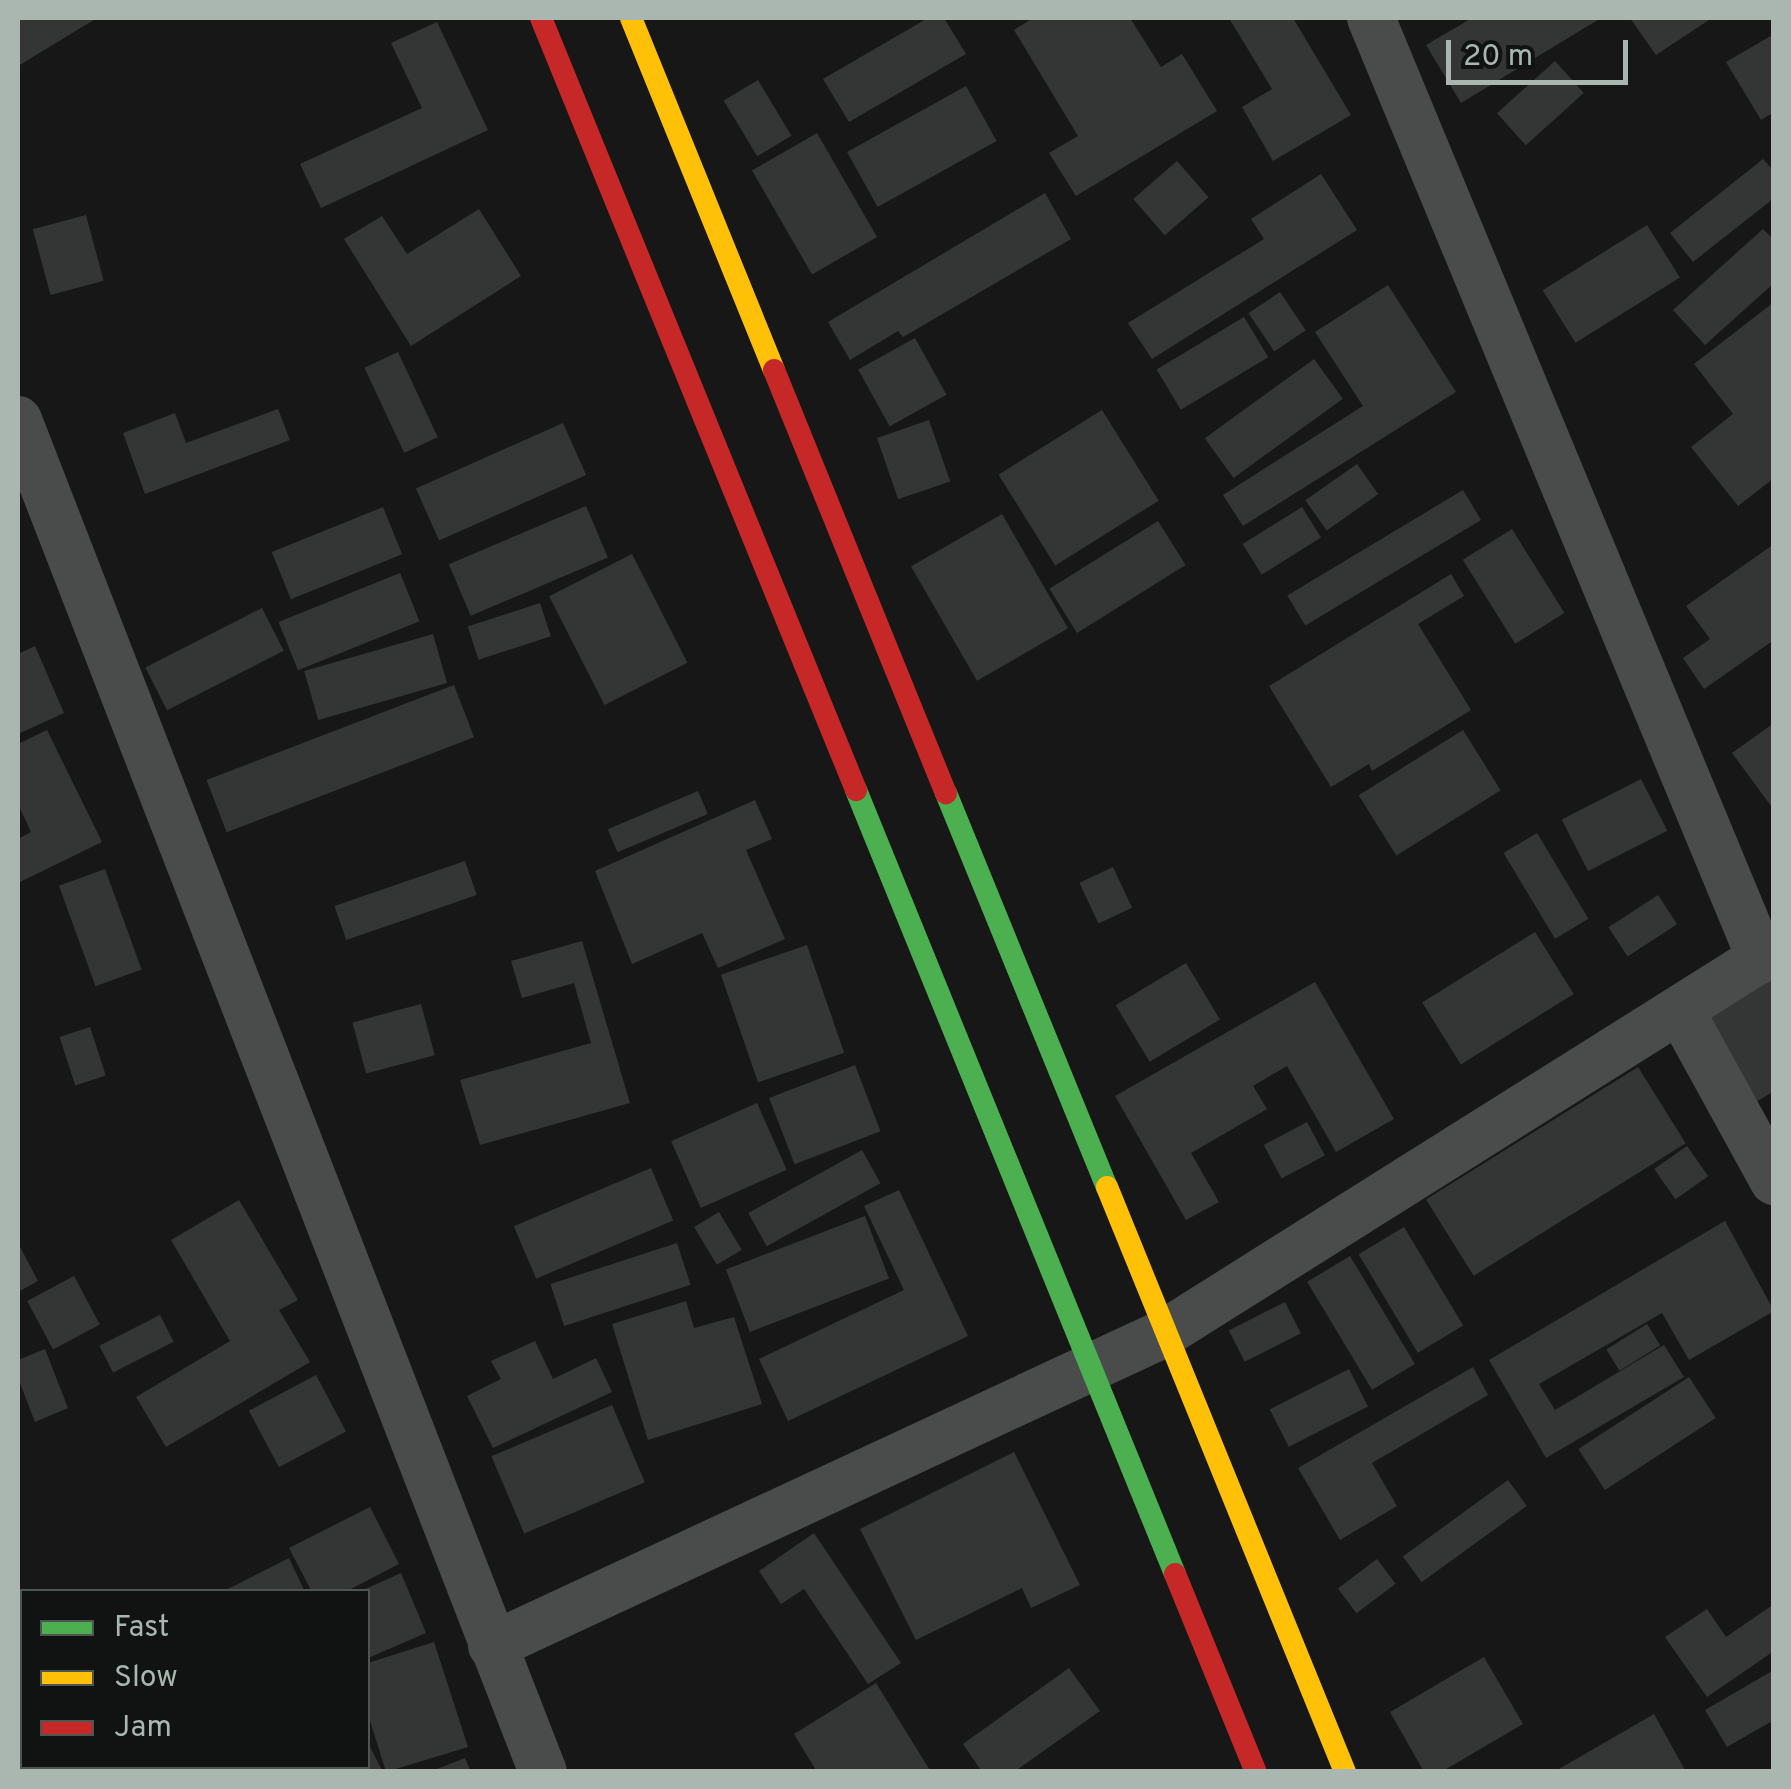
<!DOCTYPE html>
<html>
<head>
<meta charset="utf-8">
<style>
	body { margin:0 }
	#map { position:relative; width:1791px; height:1789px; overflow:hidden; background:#171717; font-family:Overpass,sans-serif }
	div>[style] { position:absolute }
	.building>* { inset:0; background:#343636; transform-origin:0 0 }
	.street>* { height:48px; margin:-24px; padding:0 24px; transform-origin:24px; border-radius:24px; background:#494c4b }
	.fast>* { height:22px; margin:-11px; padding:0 11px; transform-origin:11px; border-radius:11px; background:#4caf50 }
	.slow>* { height:22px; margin:-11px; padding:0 11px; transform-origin:11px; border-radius:11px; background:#ffc107 }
	.jam>* { height:22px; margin:-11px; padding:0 11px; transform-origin:11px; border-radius:11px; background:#c62828 }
	span { translate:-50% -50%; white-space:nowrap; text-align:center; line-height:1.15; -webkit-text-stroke:9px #111312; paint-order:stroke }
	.frame { position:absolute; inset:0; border:20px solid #a9b7b0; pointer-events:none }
	.legend { position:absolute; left:20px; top:1589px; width:350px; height:180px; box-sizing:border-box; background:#111312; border:2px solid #4e5551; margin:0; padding:12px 18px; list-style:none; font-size:30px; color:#a9b7b0 }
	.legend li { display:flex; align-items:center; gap:20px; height:50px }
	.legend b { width:50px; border:2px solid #4e5551 }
	.scale { position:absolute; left:1446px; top:40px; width:182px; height:45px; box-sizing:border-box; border:5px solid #a9b7b0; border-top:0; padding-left:12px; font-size:30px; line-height:35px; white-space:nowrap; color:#a9b7b0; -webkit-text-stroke:8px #111312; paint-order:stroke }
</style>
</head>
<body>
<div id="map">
	<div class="building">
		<i style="clip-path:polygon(18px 18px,97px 18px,18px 66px)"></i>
		<i style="clip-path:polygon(928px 18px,944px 18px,966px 54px,849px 122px,823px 79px)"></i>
		<i style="clip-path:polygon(1033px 18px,1130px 18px,1161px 67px,1182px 54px,1217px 111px,1076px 196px,1049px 153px,1078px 136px,1014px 30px)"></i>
		<i style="clip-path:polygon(1229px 18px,1293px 18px,1351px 115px,1273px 161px,1242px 107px,1272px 89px)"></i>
		<i style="clip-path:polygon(1472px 18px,1601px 18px,1461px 103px,1426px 45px)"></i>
		<i style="clip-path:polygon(1630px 18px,1712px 18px,1656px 55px)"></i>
		<i style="clip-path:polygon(437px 22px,488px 130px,321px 208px,300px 164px,422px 108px,391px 43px)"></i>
		<i style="clip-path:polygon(1774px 34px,1774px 112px,1761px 120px,1726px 62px)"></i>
		<i style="left:1555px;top:61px;width:43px;height:78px;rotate:48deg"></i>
		<i style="left:758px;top:80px;width:65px;height:40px;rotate:59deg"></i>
		<i style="left:966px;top:86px;width:63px;height:136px;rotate:61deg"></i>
		<i style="left:817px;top:133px;width:120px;height:75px;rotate:60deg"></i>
		<i style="clip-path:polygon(1763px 159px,1774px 171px,1774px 198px,1693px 262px,1670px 233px)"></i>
		<i style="left:1177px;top:161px;width:48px;height:58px;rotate:49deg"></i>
		<i style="clip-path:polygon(1321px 174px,1357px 230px,1152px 359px,1128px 323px,1264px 239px,1251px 219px)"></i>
		<i style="clip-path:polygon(1045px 193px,1071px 239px,903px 337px,898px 331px,850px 360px,828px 322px)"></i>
		<i style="clip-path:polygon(479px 209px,521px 276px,411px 346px,344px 239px,382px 216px,407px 254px)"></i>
		<i style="left:86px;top:215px;width:68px;height:55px;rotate:75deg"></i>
		<i style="left:1647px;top:225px;width:62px;height:123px;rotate:58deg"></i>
		<i style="clip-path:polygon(1763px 229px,1774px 240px,1774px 283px,1705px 345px,1673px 310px)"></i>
		<i style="clip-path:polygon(1388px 285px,1456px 392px,1243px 526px,1223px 495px,1363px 406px,1315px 332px)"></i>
		<i style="left:1280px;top:292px;width:46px;height:38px;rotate:56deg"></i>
		<i style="clip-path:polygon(1774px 302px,1774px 478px,1738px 506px,1691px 447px,1733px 414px,1694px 364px)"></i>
		<i style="left:1244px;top:317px;width:47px;height:102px;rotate:59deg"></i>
		<i style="left:915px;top:338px;width:65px;height:65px;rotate:61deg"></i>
		<i style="left:398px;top:352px;width:94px;height:37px;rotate:65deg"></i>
		<i style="left:1314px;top:359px;width:49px;height:135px;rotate:54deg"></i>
		<i style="clip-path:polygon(278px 409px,290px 440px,145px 494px,123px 433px,175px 413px,186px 443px)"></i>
		<i style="left:1102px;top:410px;width:107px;height:122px;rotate:58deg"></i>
		<i style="left:929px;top:420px;width:65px;height:55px;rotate:71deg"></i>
		<i style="left:563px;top:423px;width:57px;height:161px;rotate:66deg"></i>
		<i style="left:1357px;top:464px;width:37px;height:63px;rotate:55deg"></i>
		<i style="left:1463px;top:490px;width:35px;height:205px;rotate:59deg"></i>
		<i style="left:586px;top:506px;width:56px;height:149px;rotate:67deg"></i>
		<i style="left:383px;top:507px;width:51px;height:120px;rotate:68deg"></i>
		<i style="left:1302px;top:507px;width:36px;height:70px;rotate:58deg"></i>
		<i style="left:1002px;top:514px;width:132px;height:105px;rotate:60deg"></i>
		<i style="left:1158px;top:521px;width:52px;height:128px;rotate:58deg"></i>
		<i style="left:1512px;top:529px;width:99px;height:58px;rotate:58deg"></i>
		<i style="clip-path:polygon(1774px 544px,1774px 640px,1704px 689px,1683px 658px,1710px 639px,1686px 606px)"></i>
		<i style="left:632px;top:554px;width:122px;height:93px;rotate:63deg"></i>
		<i style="left:400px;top:573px;width:52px;height:131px;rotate:68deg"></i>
		<i style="clip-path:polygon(1451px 574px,1464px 596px,1418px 624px,1471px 710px,1372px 771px,1369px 764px,1331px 787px,1269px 686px)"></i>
		<i style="left:540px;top:603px;width:35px;height:76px;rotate:72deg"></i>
		<i style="left:262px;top:608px;width:48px;height:131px;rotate:63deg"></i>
		<i style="left:433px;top:634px;width:51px;height:134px;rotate:74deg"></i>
		<i style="clip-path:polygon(35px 646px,64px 713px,18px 734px,18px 654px)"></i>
		<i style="left:454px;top:685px;width:56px;height:265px;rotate:69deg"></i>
		<i style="clip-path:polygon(1774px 723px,1774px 810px,1732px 753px)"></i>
		<i style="clip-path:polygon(47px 730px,102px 842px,18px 883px,18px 839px,31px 832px,18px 804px,18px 744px)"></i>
		<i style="left:1463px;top:730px;width:71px;height:123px;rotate:58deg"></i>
		<i style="left:1641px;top:779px;width:58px;height:89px;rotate:63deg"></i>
		<i style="left:698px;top:791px;width:25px;height:98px;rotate:67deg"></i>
		<i style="clip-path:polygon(755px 800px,772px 839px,746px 850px,785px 939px,718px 968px,702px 933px,632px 964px,595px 871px)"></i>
		<i style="left:1537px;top:833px;width:100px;height:39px;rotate:59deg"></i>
		<i style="left:465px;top:861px;width:36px;height:138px;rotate:71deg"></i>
		<i style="left:1113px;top:867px;width:45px;height:37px;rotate:65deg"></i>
		<i style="left:105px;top:869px;width:107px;height:49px;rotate:70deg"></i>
		<i style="left:1658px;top:895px;width:35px;height:59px;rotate:57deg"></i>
		<i style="left:1535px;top:932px;width:73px;height:133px;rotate:58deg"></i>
		<i style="clip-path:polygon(582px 941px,630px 1103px,480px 1145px,460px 1080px,591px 1043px,574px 983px,522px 998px,511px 961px)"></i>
		<i style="left:807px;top:945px;width:114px;height:91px;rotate:71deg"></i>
		<i style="left:1186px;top:963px;width:66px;height:82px;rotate:59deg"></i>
		<i style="clip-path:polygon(1774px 976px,1774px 1091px,1741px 1111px,1690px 1028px)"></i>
		<i style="clip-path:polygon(1315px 982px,1394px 1119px,1336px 1152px,1287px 1066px,1253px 1086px,1267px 1109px,1191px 1153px,1219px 1202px,1186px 1220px,1115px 1096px)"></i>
		<i style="left:421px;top:1004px;width:53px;height:71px;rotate:75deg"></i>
		<i style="left:90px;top:1027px;width:51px;height:32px;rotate:72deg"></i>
		<i style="left:855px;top:1065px;width:71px;height:92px;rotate:69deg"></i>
		<i style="left:1638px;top:1067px;width:90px;height:250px;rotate:58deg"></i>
		<i style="left:757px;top:1103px;width:73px;height:94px;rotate:66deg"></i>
		<i style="left:1307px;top:1122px;width:38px;height:49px;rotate:62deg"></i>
		<i style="left:1687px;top:1146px;width:37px;height:40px;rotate:55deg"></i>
		<i style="left:862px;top:1150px;width:38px;height:130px;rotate:61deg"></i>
		<i style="left:651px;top:1168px;width:57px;height:149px;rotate:67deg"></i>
		<i style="clip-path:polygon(899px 1190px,968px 1336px,788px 1421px,759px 1359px,904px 1290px,864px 1206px)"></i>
		<i style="clip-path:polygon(239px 1200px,298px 1300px,279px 1310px,310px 1362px,166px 1447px,136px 1397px,230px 1341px,171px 1240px)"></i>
		<i style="left:719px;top:1212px;width:44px;height:29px;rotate:59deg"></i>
		<i style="left:865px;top:1216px;width:67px;height:149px;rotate:69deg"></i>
		<i style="clip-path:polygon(1725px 1221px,1774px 1311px,1689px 1360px,1662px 1313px,1539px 1384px,1555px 1410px,1664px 1345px,1684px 1377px,1546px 1458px,1489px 1360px)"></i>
		<i style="left:1404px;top:1227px;width:115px;height:53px;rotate:59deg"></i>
		<i style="clip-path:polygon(18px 1243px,38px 1281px,18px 1292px)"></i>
		<i style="left:677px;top:1243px;width:44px;height:133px;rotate:72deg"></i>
		<i style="left:1350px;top:1256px;width:126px;height:50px;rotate:59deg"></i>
		<i style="left:74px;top:1276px;width:55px;height:53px;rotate:62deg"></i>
		<i style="clip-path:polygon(686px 1301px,694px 1328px,734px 1317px,762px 1404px,648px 1440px,612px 1324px)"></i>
		<i style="left:1285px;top:1302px;width:35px;height:63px;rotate:63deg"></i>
		<i style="left:160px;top:1315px;width:30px;height:68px;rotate:63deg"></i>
		<i style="left:1647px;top:1324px;width:25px;height:48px;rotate:58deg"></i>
		<i style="clip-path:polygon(535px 1341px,553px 1379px,596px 1358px,612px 1392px,493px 1448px,467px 1396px,501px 1379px,491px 1361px)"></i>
		<i style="clip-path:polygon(45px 1349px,68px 1408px,35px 1422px,18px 1378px,18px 1360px)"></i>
		<i style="clip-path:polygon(1473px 1367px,1488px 1395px,1372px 1463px,1397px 1506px,1340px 1540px,1298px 1468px)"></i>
		<i style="left:1349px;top:1369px;width:42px;height:89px;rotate:63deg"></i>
		<i style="left:316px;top:1375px;width:64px;height:76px;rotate:62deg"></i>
		<i style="left:1689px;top:1377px;width:49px;height:132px;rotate:57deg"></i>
		<i style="left:612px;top:1405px;width:84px;height:131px;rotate:67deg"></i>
		<i style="clip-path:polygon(1014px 1452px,1080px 1585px,1031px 1608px,1022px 1588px,916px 1640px,860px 1529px)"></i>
		<i style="left:1508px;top:1480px;width:32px;height:130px;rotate:54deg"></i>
		<i style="clip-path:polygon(370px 1507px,399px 1564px,345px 1592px,312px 1592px,289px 1548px)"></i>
		<i style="clip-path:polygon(814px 1533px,901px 1663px,868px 1684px,804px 1589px,781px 1604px,759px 1571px)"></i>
		<i style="clip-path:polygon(289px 1558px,305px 1592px,222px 1592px)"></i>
		<i style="left:1377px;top:1559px;width:31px;height:49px;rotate:53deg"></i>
		<i style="clip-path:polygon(401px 1573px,426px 1633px,368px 1658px,368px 1592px,359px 1592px)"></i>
		<i style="clip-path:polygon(1774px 1604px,1774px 1651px,1707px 1697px,1665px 1637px,1707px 1609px,1726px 1637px)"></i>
		<i style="clip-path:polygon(434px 1642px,468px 1747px,386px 1772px,368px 1714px,368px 1663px)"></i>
		<i style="clip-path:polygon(1484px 1657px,1523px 1724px,1441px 1772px,1424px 1772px,1390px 1712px)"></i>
		<i style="clip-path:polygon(1069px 1668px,1100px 1711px,1014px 1772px,982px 1772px,963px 1744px)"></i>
		<i style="clip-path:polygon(1774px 1670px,1774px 1720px,1727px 1747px,1705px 1710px)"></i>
		<i style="clip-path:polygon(876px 1683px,931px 1772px,817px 1772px,794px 1734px)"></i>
		<i style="clip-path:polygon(1654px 1714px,1686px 1772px,1561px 1772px,1559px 1769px)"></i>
		<i style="clip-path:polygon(370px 1747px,383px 1772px,323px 1772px,332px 1766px,368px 1766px)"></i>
		<i style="clip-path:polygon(465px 1758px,471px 1772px,432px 1772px,432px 1771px)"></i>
	</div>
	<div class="street">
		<i style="left:1371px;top:18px;width:1019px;rotate:67.49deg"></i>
		<i style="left:18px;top:420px;width:1450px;rotate:68.78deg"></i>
		<i style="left:1681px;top:1012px;width:193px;rotate:61.2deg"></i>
		<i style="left:492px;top:1646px;width:742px;rotate:-24.94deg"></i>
		<i style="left:1165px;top:1333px;width:719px;rotate:-32.17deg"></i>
	</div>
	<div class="fast">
		<i style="left:856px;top:790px;width:846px;rotate:67.86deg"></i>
		<i style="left:946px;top:793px;width:426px;rotate:67.8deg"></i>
	</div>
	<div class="slow">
		<i style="left:631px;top:18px;width:380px;rotate:67.9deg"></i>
		<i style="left:1107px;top:1187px;width:632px;rotate:67.86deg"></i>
	</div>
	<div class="jam">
		<i style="left:541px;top:18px;width:834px;rotate:67.8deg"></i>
		<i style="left:774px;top:370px;width:457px;rotate:67.9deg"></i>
		<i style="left:1175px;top:1574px;width:214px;rotate:67.8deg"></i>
	</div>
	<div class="frame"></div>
	<ul class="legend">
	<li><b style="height:12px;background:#4caf50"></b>Fast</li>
	<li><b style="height:12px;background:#ffc107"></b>Slow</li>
	<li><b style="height:12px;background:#c62828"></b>Jam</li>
	</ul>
	<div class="scale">20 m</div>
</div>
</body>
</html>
